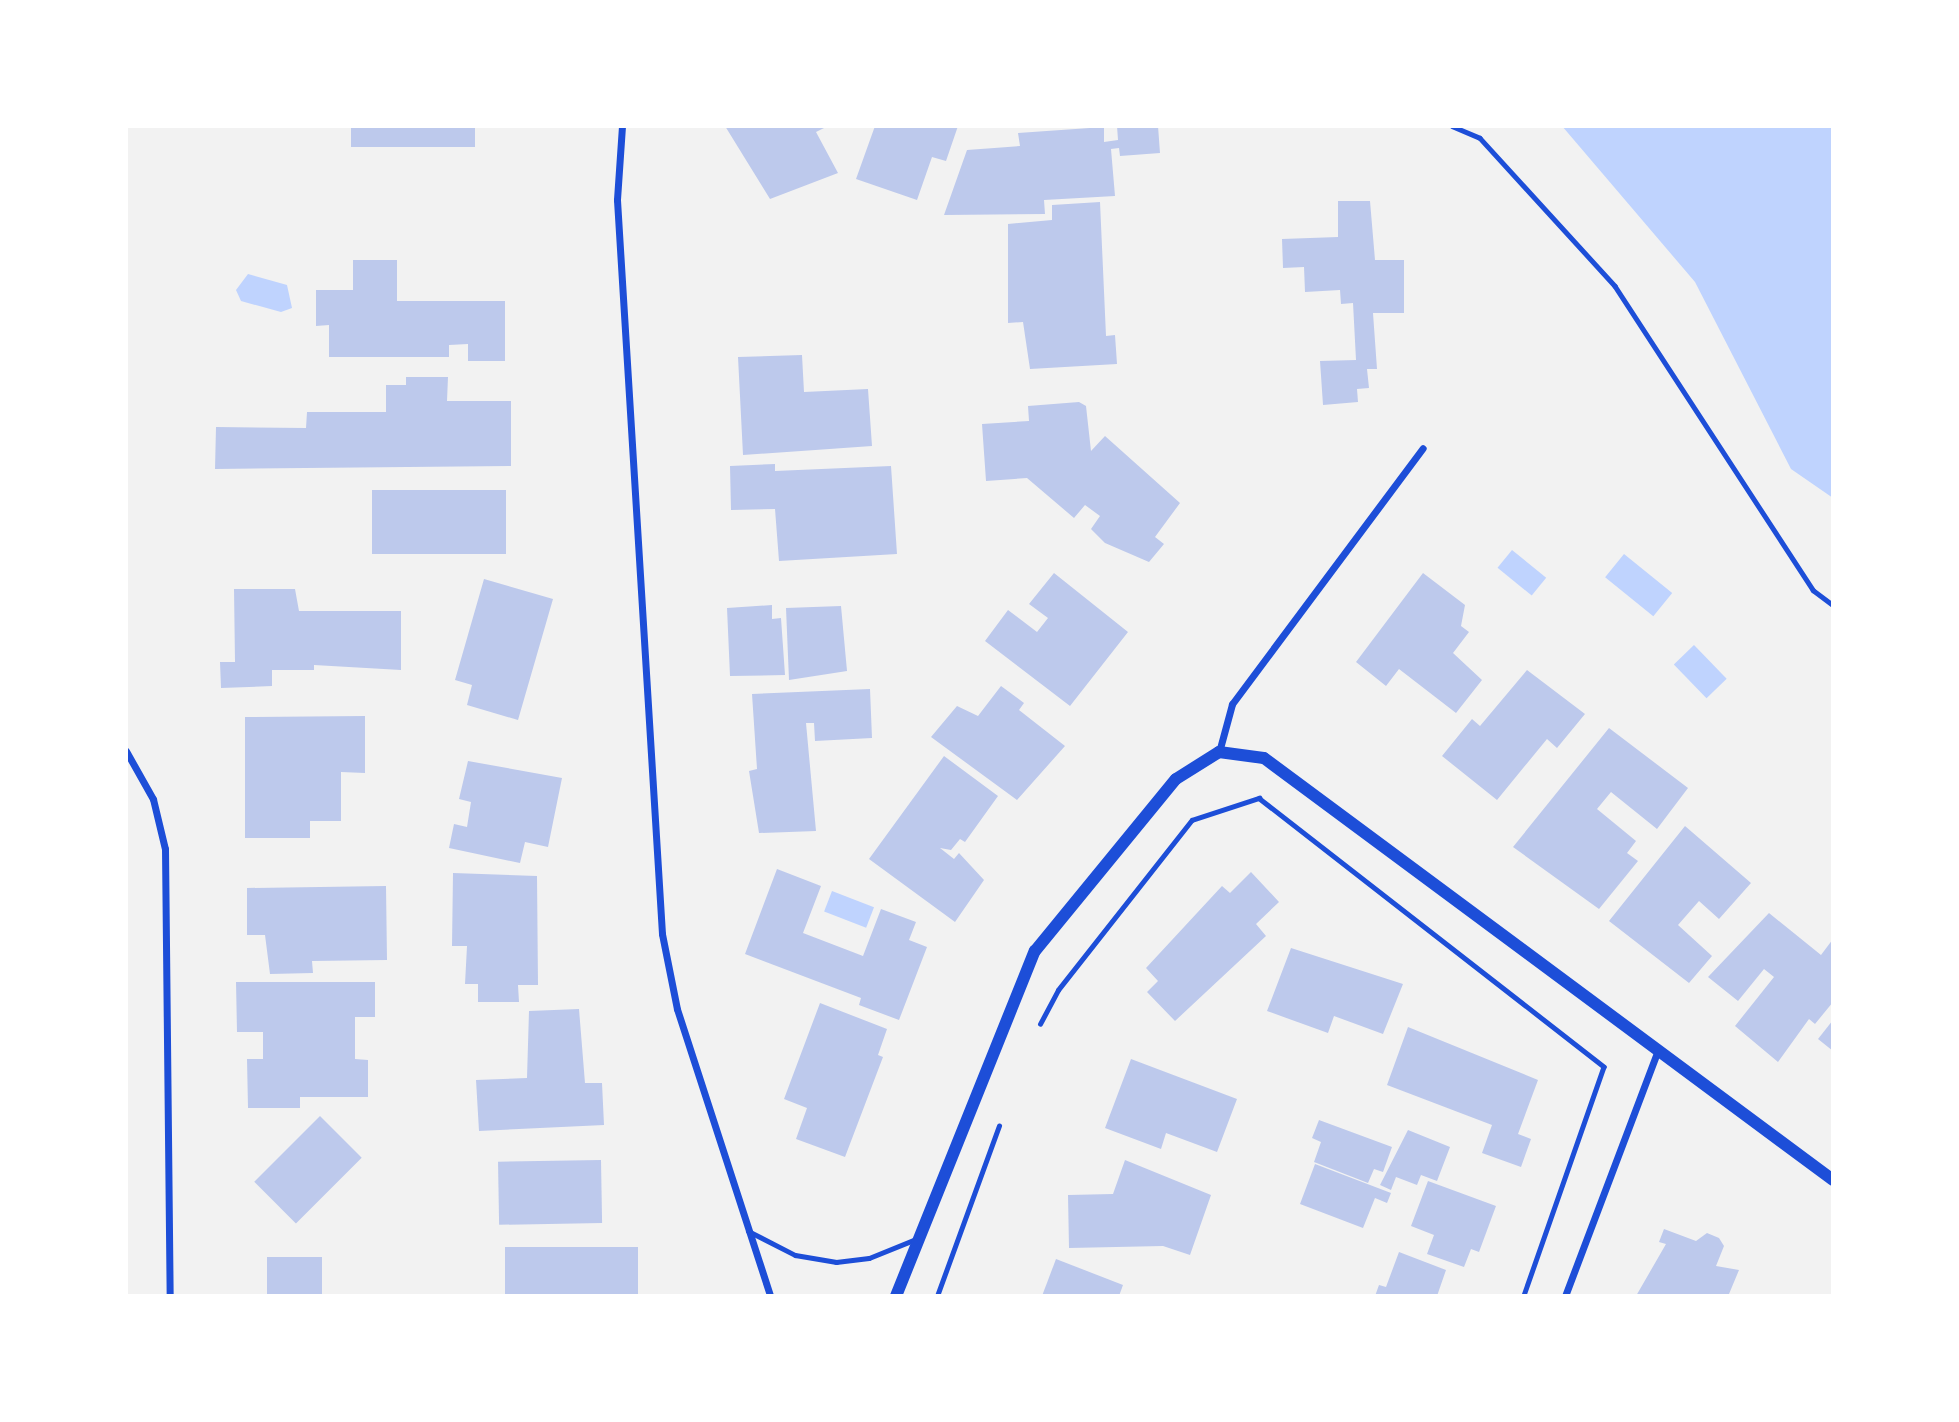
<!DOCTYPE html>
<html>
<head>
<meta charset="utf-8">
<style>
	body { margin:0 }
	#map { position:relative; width:1959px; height:1422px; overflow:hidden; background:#f2f2f2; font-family:"Fira Sans",sans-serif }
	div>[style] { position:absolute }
	.water>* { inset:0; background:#bfd3fe; transform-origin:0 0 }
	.building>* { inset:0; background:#bdc9ec; transform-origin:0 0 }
	.path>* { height:4.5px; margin:-2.25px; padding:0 2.25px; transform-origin:2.25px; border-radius:2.25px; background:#1d4ed8 }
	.service>* { height:5px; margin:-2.5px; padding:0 2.5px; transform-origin:2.5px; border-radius:2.5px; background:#1d4ed8 }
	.minor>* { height:7px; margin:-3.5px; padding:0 3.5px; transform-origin:3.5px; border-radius:3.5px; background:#1d4ed8 }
	.tertiary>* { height:12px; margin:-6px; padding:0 6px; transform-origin:6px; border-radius:6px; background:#1d4ed8 }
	span { translate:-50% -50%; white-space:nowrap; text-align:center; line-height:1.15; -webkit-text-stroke:5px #fff; paint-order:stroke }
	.frame { position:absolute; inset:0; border:128px solid #fff; pointer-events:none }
</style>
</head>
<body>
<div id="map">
	<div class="water">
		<i style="clip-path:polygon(1562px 126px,1833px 126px,1833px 498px,1791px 469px,1695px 282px)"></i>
		<i style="clip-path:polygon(248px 274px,287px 285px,292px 308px,281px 312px,241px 301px,236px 290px)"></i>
		<i style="left:1512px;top:550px;width:44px;height:23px;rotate:39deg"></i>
		<i style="left:1624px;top:554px;width:62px;height:30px;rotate:39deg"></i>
		<i style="left:1694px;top:645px;width:47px;height:28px;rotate:46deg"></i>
		<i style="left:832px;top:891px;width:45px;height:22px;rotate:21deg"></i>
	</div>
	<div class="building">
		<i style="left:351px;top:126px;width:124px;height:21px"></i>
		<i style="clip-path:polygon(725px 126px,828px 126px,816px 132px,838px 173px,770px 199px)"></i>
		<i style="clip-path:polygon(875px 126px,958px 126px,946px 161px,932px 157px,917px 200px,856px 179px)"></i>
		<i style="clip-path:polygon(1117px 126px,1158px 126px,1160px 153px,1120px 156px,1119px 148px,1111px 149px,1115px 196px,1044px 200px,1045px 214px,944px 215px,967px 150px,1020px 146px,1018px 133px,1104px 127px,1104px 142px,1118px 140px)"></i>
		<i style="clip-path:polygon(1338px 201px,1370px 201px,1375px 260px,1404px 260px,1404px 313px,1373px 313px,1377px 369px,1367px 369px,1369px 388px,1357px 389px,1358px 402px,1323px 405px,1320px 361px,1356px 360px,1353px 303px,1341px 304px,1340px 290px,1305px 292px,1304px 267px,1283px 268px,1282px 239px,1338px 237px)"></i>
		<i style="clip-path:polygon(1100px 202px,1106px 336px,1115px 335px,1117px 364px,1030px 369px,1023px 322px,1008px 323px,1008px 224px,1052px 220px,1052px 205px)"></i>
		<i style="clip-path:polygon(353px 260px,397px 260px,397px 301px,505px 301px,505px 361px,468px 361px,468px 344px,449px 345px,449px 357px,329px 357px,329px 325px,316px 326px,316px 290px,353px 290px)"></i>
		<i style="clip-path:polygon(802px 355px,804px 392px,868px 389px,872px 446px,743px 455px,738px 357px)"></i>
		<i style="clip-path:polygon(406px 377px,448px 377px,447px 401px,511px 401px,511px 466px,215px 469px,216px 427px,306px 428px,307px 412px,386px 412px,386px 385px,406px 385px)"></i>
		<i style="clip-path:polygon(1079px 402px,1086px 406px,1091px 451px,1105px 436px,1180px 503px,1155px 537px,1164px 544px,1149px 562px,1105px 543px,1091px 529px,1100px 516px,1085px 505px,1074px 518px,1027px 478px,986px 481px,982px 424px,1029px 421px,1028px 406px)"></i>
		<i style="clip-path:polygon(775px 464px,775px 471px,891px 466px,897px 554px,779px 561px,775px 509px,731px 510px,730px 466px)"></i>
		<i style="left:372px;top:490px;width:134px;height:64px"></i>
		<i style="clip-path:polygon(1054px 573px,1128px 632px,1070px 706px,985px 641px,1008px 610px,1037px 632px,1048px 618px,1029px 604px)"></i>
		<i style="clip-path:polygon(1423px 573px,1465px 605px,1461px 626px,1469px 632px,1453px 653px,1482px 680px,1456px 713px,1399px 669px,1386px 686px,1356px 662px)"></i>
		<i style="clip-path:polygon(484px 579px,553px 599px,518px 720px,467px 705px,472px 685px,455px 680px)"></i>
		<i style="clip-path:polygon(234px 589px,295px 589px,299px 611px,401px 611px,401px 670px,314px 665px,314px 670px,272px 670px,272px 686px,221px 688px,220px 662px,235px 662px)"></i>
		<i style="clip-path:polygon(772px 605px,772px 619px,781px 618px,785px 675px,730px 676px,727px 608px)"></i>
		<i style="clip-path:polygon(841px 606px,847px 671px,789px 680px,786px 608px)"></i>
		<i style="clip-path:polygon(1527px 670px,1585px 714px,1557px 748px,1547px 739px,1497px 800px,1442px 756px,1472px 719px,1480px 726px)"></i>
		<i style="clip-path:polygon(1001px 686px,1024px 703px,1019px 710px,1065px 746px,1017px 800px,931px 737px,957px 706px,978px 716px)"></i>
		<i style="clip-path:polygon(870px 689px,872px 738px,815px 741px,814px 723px,806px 723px,816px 831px,759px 833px,749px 771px,757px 769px,752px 694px)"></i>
		<i style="clip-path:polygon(365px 716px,365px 773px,341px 772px,341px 821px,310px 821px,310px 838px,245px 838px,245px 717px)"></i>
		<i style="clip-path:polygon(1609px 728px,1688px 788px,1657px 829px,1611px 792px,1597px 809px,1636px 841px,1627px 853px,1638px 861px,1599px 909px,1513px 847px)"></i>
		<i style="clip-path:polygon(944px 756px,998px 796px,965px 842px,960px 839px,951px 850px,940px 848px,954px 859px,959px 853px,984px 880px,955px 922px,869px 859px)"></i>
		<i style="clip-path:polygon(468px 761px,562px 778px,548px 847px,525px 842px,520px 863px,449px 848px,454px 824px,467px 827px,471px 802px,459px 799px)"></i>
		<i style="clip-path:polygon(1685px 826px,1751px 883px,1719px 919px,1699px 901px,1678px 925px,1712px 956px,1689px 983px,1609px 921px)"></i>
		<i style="clip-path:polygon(777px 869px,821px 886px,803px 933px,863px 956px,881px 909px,916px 922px,909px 940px,927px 947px,899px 1020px,859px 1005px,861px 998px,745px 954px)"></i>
		<i style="clip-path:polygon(1251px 872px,1279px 902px,1256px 924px,1266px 936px,1175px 1021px,1147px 992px,1158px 981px,1146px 968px,1222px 886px,1230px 893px)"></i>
		<i style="clip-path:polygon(453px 873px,537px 876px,538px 985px,518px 985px,519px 1002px,478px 1002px,478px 984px,465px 984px,467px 946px,452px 946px)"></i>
		<i style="clip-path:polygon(386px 886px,387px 960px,312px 961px,313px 973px,270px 974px,265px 935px,247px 935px,247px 888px)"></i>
		<i style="clip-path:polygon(1769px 913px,1821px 955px,1833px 939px,1833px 1002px,1815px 1024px,1809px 1019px,1778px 1062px,1735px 1026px,1774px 977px,1764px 969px,1738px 1001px,1708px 977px)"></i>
		<i style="clip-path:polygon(1291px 948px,1403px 984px,1383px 1034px,1334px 1016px,1328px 1033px,1267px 1011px)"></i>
		<i style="clip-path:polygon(236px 982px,375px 982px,375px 1017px,355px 1017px,355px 1059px,368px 1060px,368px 1097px,300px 1097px,300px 1108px,248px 1108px,247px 1059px,263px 1059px,263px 1032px,237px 1032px)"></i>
		<i style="clip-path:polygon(820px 1003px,887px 1029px,878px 1055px,883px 1057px,845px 1157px,796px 1139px,807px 1108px,784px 1099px)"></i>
		<i style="clip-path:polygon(579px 1009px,585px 1083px,602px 1083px,604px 1125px,479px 1131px,476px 1080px,527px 1078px,529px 1011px)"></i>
		<i style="clip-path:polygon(1833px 1020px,1833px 1051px,1818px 1039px)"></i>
		<i style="clip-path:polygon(1408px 1027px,1538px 1080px,1518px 1134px,1531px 1139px,1521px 1167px,1482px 1153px,1492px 1125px,1387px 1085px)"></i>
		<i style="clip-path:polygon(1131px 1059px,1237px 1099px,1217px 1152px,1166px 1133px,1161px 1149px,1105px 1128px)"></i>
		<i style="left:320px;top:1116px;width:59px;height:93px;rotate:45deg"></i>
		<i style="clip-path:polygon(1319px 1120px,1392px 1147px,1383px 1172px,1374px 1169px,1368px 1183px,1314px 1162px,1321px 1142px,1312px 1138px)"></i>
		<i style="clip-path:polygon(1408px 1130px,1450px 1147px,1437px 1181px,1421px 1175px,1417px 1185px,1396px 1177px,1391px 1190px,1380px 1185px)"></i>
		<i style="left:601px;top:1160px;width:63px;height:103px;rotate:89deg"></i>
		<i style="clip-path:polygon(1125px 1160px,1211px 1195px,1190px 1255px,1163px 1246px,1069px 1248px,1068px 1195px,1113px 1194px)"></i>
		<i style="clip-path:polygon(1315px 1164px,1391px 1193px,1387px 1203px,1375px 1198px,1363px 1228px,1300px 1204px)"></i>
		<i style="clip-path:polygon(1428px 1181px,1496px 1206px,1479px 1252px,1471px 1249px,1464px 1267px,1427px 1254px,1434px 1235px,1411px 1226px)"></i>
		<i style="clip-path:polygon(1664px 1229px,1696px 1241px,1707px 1233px,1719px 1238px,1724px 1246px,1716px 1266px,1739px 1270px,1729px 1294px,1636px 1296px,1666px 1244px,1659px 1242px)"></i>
		<i style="left:505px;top:1247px;width:133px;height:49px"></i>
		<i style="clip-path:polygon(1399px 1252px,1446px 1270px,1437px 1296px,1375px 1296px,1379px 1285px,1386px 1287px)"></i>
		<i style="left:267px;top:1257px;width:55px;height:39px"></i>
		<i style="clip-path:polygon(1056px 1259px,1123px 1285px,1119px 1296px,1042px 1296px)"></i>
	</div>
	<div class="path">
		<i style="left:1452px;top:126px;width:30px;rotate:23deg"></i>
		<i style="left:1480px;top:138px;width:200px;rotate:47.6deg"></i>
		<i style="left:1615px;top:286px;width:363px;rotate:56.9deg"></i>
		<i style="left:1813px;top:590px;width:25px;rotate:37deg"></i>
		<i style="left:1040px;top:1024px;width:38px;rotate:-62deg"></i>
		<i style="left:1058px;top:990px;width:216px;rotate:-51.8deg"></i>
		<i style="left:1192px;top:820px;width:71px;rotate:-18.2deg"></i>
		<i style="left:1259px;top:798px;width:437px;rotate:37.9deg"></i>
		<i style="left:1604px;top:1067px;width:243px;rotate:109.3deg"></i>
		<i style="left:937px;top:1296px;width:181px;rotate:-70deg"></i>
	</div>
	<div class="service">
		<i style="left:748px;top:1231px;width:53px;rotate:27.1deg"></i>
		<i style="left:795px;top:1255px;width:42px;rotate:9.7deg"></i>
		<i style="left:836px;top:1262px;width:33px;rotate:-7deg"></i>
		<i style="left:869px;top:1258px;width:51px;rotate:-22deg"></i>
	</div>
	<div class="minor">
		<i style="left:622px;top:126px;width:74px;rotate:93.9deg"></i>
		<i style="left:617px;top:200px;width:735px;rotate:86.49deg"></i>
		<i style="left:662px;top:934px;width:76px;rotate:78.7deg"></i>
		<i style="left:677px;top:1009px;width:302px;rotate:72deg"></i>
		<i style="left:126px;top:751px;width:55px;rotate:60.6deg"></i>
		<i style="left:153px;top:799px;width:51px;rotate:76.5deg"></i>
		<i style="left:165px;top:849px;width:447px;rotate:89.4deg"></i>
		<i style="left:1219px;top:752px;width:50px;rotate:-74.8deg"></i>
		<i style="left:1232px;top:704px;width:319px;rotate:-53.3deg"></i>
		<i style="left:1565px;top:1296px;width:263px;rotate:-69.3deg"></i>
	</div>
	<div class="tertiary">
		<i style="left:896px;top:1296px;width:372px;rotate:-68.1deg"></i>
		<i style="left:1035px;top:951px;width:222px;rotate:-50.7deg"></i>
		<i style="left:1176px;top:779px;width:51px;rotate:-32.1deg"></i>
		<i style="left:1219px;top:752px;width:45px;rotate:7.6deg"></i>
		<i style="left:1264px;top:758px;width:708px;rotate:36.56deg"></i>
	</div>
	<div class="frame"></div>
</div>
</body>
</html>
